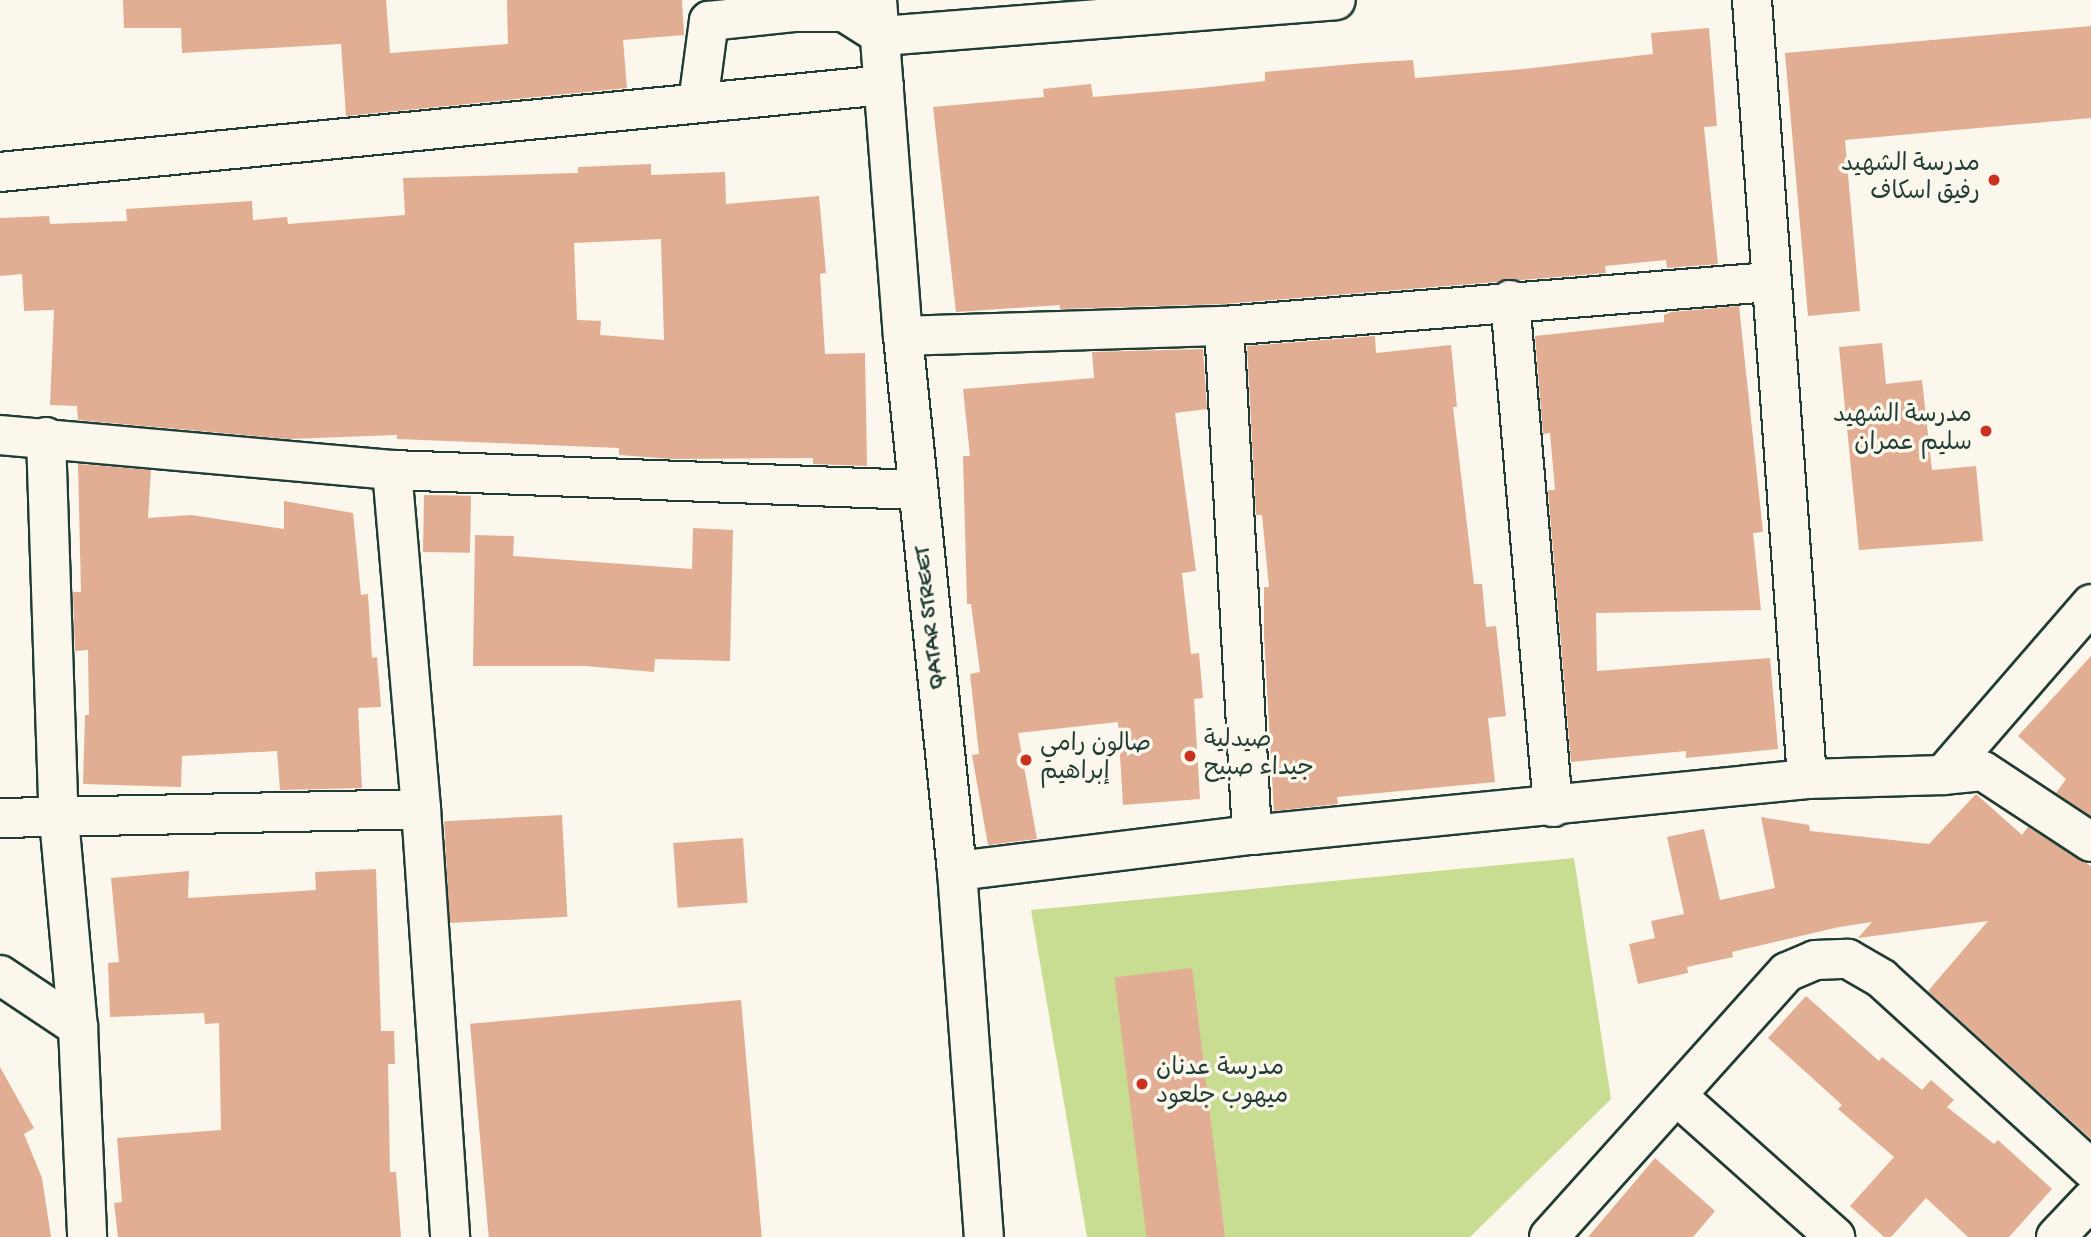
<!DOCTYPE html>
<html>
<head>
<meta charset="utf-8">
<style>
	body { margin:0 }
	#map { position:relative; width:2091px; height:1237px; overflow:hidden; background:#fbf7ec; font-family:"Gochi Hand","Playpen Sans Arabic",sans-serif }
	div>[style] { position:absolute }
	.green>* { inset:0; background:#c8dd92 }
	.building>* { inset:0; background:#e1ae94; transform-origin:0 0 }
	.roads { filter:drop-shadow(2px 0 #1f3d34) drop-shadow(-2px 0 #1f3d34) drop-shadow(0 2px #1f3d34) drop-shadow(0 -2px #1f3d34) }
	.minor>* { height:38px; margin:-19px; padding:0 19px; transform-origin:19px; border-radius:19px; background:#fbf7ec }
	.dots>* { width:19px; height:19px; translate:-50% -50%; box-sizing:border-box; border:4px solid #fbf7ec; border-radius:50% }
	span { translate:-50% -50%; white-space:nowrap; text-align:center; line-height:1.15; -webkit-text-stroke:7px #fbf7ec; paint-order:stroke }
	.poi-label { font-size:24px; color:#1f3d34 }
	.right { translate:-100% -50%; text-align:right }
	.left { translate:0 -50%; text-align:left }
	.street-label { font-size:24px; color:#1f3d34 }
</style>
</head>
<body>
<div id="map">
	<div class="green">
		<i style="clip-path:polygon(1574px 858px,1611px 1099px,1470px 1237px,1087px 1237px,1031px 910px)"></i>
	</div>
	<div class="building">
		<i style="clip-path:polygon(123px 0,386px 0,390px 53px,508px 44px,507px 0,682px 0,684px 35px,623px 40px,627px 88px,346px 116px,341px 44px,182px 53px,181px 28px,124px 28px)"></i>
		<i style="clip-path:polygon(2091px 26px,2091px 118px,1845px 140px,1860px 311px,1808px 316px,1785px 53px)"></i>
		<i style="clip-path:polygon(1709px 28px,1717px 126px,1704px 127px,1718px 264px,1667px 268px,1666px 260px,1605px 266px,1606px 273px,1223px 304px,1060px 309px,1060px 305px,956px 312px,933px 107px,1044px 97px,1043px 89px,1091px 84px,1093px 97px,1200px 88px,1265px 81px,1265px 72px,1364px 63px,1413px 60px,1415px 78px,1524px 69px,1653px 54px,1651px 33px)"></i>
		<i style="clip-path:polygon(evenodd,651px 164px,651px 175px,725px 172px,726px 204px,819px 196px,826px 273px,820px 274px,825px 354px,865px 353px,867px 466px,813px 464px,813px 458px,672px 459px,619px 455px,619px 448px,397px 439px,397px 435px,288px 439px,78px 420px,77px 406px,50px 405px,54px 310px,24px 311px,22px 274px,0 276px,0 218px,49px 216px,50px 224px,127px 221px,126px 209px,252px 201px,253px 220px,287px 217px,288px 224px,405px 215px,403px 178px,578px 173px,578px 167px,651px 164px,661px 239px,664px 340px,600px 335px,601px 321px,577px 320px,574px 243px,661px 239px)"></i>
		<i style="clip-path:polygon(1739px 306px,1763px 532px,1753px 533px,1761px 610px,1596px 613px,1597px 671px,1770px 658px,1778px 749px,1686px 758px,1686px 751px,1571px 762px,1548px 490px,1555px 490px,1550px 433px,1543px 434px,1535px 336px,1664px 322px,1664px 315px,1671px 312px)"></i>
		<i style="clip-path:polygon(1375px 336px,1376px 353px,1451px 345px,1457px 407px,1453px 407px,1474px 584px,1482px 584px,1486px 627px,1496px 626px,1506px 716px,1488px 718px,1495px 782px,1337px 797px,1338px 804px,1274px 811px,1264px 636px,1264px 587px,1269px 587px,1262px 515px,1256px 515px,1247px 346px)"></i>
		<i style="clip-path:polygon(1882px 343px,1886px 384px,1922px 380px,1932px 470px,1976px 466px,1983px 541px,1859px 550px,1839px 347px)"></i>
		<i style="clip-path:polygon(1203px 349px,1207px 409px,1175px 413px,1196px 571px,1182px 573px,1191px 654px,1199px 653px,1203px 698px,1194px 699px,1200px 799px,1123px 805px,1118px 722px,1018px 733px,1037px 839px,988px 845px,972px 755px,979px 754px,970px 674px,980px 672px,971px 604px,967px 604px,963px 456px,970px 456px,963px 389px,1094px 378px,1092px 352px)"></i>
		<i style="clip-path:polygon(78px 464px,151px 470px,148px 518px,191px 515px,284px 529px,284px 501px,353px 513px,361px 595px,368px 594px,372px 658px,377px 657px,381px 707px,358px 708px,362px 788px,280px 790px,277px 751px,182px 756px,181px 787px,83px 784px,85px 715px,89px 715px,88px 650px,75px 651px,73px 592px,81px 592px)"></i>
		<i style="left:424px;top:495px;width:47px;height:57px;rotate:1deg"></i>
		<i style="clip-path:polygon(693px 528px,733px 530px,730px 661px,655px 659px,654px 672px,585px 666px,473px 666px,475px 535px,514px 536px,513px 556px,692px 569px)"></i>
		<i style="clip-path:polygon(2091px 656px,2091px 816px,2056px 793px,2066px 779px,2018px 736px)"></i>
		<i style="clip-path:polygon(1976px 794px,2022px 835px,2028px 827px,2091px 866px,2091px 1139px,1928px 991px,1988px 921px,1858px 938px,1872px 922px,1839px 927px,1732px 952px,1733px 957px,1687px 967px,1688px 973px,1638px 984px,1629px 944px,1655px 938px,1651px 921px,1684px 914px,1667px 837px,1704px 829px,1720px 900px,1775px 888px,1761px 817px,1809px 825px,1810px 831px,1929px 844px)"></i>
		<i style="left:562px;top:815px;width:102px;height:118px;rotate:87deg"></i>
		<i style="left:743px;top:838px;width:65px;height:70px;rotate:86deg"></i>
		<i style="clip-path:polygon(376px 869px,381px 1031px,394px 1031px,395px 1064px,388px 1064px,390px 1172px,396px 1172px,401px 1237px,118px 1237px,114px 1203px,122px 1202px,117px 1138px,221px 1130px,219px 1023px,205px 1024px,204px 1013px,110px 1017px,108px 963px,119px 962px,111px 878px,189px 871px,188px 898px,316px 890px,315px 872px)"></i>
		<i style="left:1192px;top:968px;width:271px;height:78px;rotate:83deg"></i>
		<i style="clip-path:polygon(1806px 996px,1879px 1061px,1882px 1057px,1922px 1090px,1931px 1080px,1954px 1100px,1947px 1107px,1994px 1144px,1998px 1140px,2052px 1189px,2009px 1237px,1968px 1237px,1926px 1198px,1891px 1237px,1884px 1237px,1850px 1206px,1894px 1157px,1838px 1109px,1842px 1105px,1768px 1038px)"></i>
		<i style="left:741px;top:1000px;width:238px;height:272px;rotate:85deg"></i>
		<i style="clip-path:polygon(0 1067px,34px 1128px,24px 1134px,42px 1178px,51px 1237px,0 1237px)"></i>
		<i style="clip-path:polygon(1655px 1158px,1715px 1211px,1693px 1237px,1588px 1237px)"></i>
	</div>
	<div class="roads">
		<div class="minor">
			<i style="left:877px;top:0;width:337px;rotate:85.6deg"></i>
			<i style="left:903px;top:336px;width:538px;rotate:84.24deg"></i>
			<i style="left:957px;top:871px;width:367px;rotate:85.8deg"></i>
			<i style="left:1752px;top:0;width:781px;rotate:85.96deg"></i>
			<i style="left:698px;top:103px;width:83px;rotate:-82.4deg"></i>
			<i style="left:709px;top:21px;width:85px;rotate:-6deg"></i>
			<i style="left:794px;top:12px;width:50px"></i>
			<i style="left:844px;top:12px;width:45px;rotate:32.3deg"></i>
			<i style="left:882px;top:36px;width:455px;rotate:-4.5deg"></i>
			<i style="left:0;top:172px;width:888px;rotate:-5.62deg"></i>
			<i style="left:1510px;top:300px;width:509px;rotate:85.15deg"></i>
			<i style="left:1224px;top:326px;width:510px;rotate:86.85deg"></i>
			<i style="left:903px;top:336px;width:321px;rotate:-1.8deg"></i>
			<i style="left:1224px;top:326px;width:548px;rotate:-4.61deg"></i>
			<i style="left:0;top:435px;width:394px;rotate:5.1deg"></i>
			<i style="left:392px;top:470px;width:526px;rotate:2.18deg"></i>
			<i style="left:46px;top:437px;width:382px;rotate:88.1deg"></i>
			<i style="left:59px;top:819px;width:209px;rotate:84.8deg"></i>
			<i style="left:78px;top:1027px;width:210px;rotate:87.5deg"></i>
			<i style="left:392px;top:470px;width:340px;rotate:85.1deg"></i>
			<i style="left:421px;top:809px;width:429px;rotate:86.1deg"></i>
			<i style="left:1943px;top:775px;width:40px;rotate:-5.7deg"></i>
			<i style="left:1983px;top:771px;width:129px;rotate:33.3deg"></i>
			<i style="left:0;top:818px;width:421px;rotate:-1.2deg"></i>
			<i style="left:957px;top:871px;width:297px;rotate:-7deg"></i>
			<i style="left:1252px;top:835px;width:558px;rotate:-5.76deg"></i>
			<i style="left:1807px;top:779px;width:136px;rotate:-1.7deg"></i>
			<i style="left:1943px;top:775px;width:226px;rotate:-49.1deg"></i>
			<i style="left:0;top:975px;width:94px;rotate:33.7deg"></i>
			<i style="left:1677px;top:1096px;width:212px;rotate:41.7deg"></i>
			<i style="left:1549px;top:1237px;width:356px;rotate:-48.1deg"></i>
			<i style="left:1787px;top:972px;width:30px;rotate:-23deg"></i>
			<i style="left:1815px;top:960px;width:33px;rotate:-2deg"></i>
			<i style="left:1848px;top:959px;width:39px;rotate:30deg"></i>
			<i style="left:1882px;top:979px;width:282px;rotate:42.3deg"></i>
			<i style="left:2056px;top:1237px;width:51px;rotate:-46.6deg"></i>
		</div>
	</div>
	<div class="dots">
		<i style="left:1994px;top:180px;background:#c8321e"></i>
		<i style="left:1986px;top:431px;background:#c8321e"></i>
		<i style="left:1190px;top:756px;background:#c8321e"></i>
		<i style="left:1026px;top:760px;background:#c8321e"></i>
		<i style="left:1142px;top:1084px;background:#c8321e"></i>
	</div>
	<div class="poi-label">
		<span class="right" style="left:1980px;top:180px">مدرسة الشهيد<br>رفيق اسكاف</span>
		<span class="right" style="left:1972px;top:431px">مدرسة الشهيد<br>سليم عمران</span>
		<span class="left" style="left:1204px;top:756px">صيدلية<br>جيداء صبيح</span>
		<span class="left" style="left:1040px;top:760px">صالون رامي<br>إبراهيم</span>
		<span class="left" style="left:1156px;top:1084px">مدرسة عدنان<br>ميهوب جلعود</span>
	</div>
	<div class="street-label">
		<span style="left:931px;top:618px;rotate:-96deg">QATAR STREET</span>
	</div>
</div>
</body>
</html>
